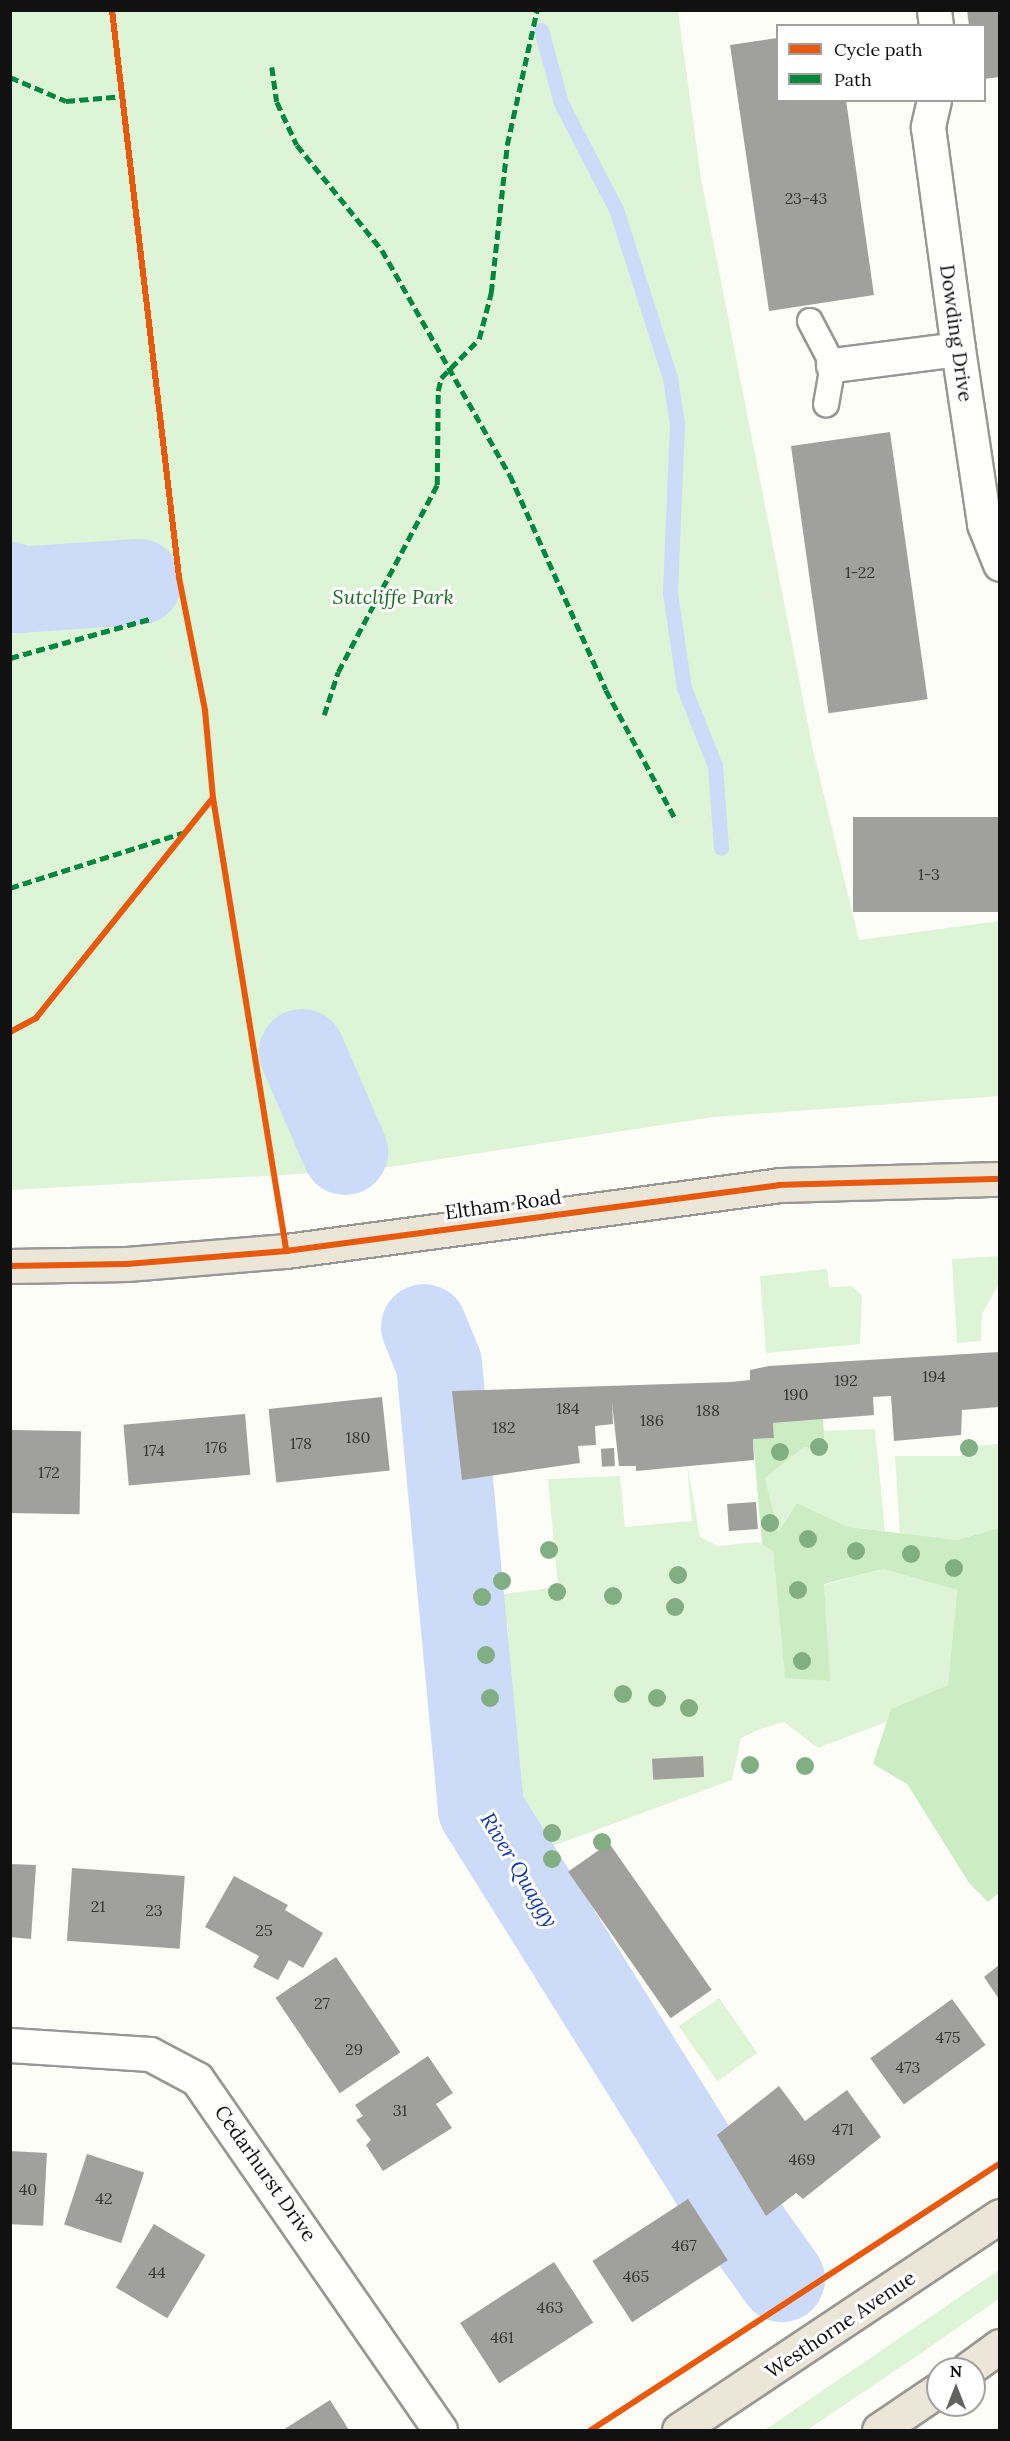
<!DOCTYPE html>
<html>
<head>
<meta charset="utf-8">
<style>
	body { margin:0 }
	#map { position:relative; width:1010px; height:2441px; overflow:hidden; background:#fcfdf7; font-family:Lora,serif }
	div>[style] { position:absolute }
	.green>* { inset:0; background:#def4d6; transform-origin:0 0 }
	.forest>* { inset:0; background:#ccecc4 }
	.stream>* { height:15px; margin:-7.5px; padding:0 7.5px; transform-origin:7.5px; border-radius:7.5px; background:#ccdbf8 }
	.river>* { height:86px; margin:-43px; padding:0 43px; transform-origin:43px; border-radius:43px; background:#ccdbf8 }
	.building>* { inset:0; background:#a0a09c; transform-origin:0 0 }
	.roads { filter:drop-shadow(2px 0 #979795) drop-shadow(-2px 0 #979795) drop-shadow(0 2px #979795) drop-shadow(0 -2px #979795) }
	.lane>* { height:24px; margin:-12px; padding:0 12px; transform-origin:12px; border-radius:12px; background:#fffffe }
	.street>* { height:33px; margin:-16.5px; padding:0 16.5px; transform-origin:16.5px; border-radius:16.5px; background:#fffffe }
	.highway>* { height:33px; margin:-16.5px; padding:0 16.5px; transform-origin:16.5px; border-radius:16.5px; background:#ebe6d7 }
	.quiet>* { height:4.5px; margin-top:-2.25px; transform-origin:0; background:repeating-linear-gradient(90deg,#00873e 0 9px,transparent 0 13.5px) }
	.cycleway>* { height:6px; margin:-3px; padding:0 3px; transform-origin:3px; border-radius:3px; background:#e8590c }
	.trees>* { width:18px; height:18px; margin:-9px; border-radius:50%; background:#81ae83 }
	span { translate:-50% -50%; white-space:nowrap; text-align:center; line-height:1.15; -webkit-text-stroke:6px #fff; paint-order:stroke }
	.number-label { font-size:16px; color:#353534 }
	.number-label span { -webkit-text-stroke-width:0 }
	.street-label { font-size:20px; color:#111 }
	.park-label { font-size:20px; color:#1d6d24; font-style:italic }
	.water-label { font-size:21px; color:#133aaa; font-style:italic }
	.frame { position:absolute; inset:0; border:12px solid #111; pointer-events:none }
	.legend { position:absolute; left:776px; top:24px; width:210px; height:78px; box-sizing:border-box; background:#fff; border:2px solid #a0a0a0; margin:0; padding:8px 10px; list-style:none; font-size:18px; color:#111 }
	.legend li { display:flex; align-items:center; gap:12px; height:30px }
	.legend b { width:30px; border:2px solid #a0a0a0 }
	.north { position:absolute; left:926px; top:2357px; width:60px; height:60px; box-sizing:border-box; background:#fff; border:2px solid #a0a0a0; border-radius:50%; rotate:0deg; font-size:16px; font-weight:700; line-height:24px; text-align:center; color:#111 }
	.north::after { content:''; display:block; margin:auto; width:21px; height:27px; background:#636462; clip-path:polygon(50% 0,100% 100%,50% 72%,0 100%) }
</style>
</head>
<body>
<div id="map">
	<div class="green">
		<i style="clip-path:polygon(10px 11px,678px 11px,701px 179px,813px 750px,859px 940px,999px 921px,999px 1096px,713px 1117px,370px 1170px,11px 1190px)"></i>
		<i style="clip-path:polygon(999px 1256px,999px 1284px,982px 1314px,981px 1341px,957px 1343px,952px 1259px)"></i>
		<i style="clip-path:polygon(827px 1269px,829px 1287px,852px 1286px,862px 1296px,860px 1344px,766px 1353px,760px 1276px)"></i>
		<i style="clip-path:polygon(875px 1429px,885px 1531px,848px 1527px,797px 1503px,777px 1533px,765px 1478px,804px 1447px,825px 1450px,824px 1431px)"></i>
		<i style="clip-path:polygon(999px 1444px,999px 1528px,957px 1540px,900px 1534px,895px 1456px,962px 1456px,962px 1447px)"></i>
		<i style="clip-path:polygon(687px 1463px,700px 1537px,718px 1546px,758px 1542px,773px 1550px,785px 1676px,829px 1681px,824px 1585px,883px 1569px,957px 1590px,948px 1685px,892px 1709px,886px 1722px,818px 1748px,784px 1722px,758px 1730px,741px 1738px,732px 1780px,528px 1855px,497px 1807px,466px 1512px,472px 1512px,489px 1653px,509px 1650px,507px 1622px,501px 1622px,497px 1595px,558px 1587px,548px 1479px,620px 1476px,625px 1527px,692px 1521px)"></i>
		<i style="left:719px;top:1998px;width:67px;height:49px;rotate:55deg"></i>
		<i style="clip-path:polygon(999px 2270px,999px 2299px,908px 2362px,807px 2430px,765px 2430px)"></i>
	</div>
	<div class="forest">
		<i style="clip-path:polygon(823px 1419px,825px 1450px,804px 1447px,765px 1478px,778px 1532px,797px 1503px,848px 1527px,957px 1540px,999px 1528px,1000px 1892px,988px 1902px,969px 1883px,907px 1784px,873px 1764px,891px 1709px,948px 1685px,957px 1590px,883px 1569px,824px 1584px,830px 1681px,785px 1678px,773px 1551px,762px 1544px,753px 1439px,774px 1438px,773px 1423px)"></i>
	</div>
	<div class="stream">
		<i style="left:541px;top:30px;width:76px;rotate:74.7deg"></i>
		<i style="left:561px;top:103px;width:119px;rotate:62.6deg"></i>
		<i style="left:616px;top:209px;width:177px;rotate:72.3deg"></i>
		<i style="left:670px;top:378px;width:47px;rotate:81.3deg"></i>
		<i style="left:677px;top:424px;width:169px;rotate:92.4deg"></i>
		<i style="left:670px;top:593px;width:96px;rotate:81.6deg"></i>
		<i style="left:684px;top:688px;width:84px;rotate:68.3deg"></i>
		<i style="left:715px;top:766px;width:82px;rotate:85.8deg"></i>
	</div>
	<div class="river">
		<i style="left:10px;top:585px;width:9px;rotate:36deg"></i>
		<i style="left:17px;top:590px;width:122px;rotate:-3.8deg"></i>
		<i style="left:302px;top:1052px;width:109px;rotate:66.7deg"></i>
		<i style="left:424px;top:1327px;width:40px;rotate:68deg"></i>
		<i style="left:439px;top:1364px;width:448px;rotate:84.6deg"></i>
		<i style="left:481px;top:1810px;width:446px;rotate:58deg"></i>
		<i style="left:717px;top:2188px;width:112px;rotate:54.5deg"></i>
	</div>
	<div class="building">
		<i style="clip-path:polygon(967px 10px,999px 10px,999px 77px,984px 79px,984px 26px,969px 26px)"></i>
		<i style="clip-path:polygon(777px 38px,777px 100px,846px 100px,874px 295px,769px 311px,730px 45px)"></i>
		<i style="left:890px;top:432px;width:270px;height:100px;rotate:82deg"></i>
		<i style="left:999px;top:817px;width:95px;height:146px;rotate:90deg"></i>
		<i style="clip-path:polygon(999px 1352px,999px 1407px,962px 1410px,961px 1435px,894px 1441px,891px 1396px,873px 1397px,874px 1415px,773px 1423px,774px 1438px,753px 1439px,754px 1460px,636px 1471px,636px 1466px,619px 1466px,612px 1403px,613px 1424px,595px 1426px,596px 1445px,578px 1446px,580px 1463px,462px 1480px,452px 1391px,731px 1382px,750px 1380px,750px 1370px,769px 1366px)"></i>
		<i style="left:382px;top:1397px;width:74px;height:114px;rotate:84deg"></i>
		<i style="left:245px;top:1414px;width:61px;height:122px;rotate:85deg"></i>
		<i style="left:10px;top:1430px;width:71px;height:83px;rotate:1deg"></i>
		<i style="left:614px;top:1448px;width:18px;height:13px;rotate:87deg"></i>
		<i style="left:756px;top:1502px;width:27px;height:29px;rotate:86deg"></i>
		<i style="left:703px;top:1756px;width:21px;height:51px;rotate:87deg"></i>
		<i style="left:609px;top:1843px;width:179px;height:50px;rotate:55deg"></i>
		<i style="clip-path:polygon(10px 1864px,36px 1865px,31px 1939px,10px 1937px)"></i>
		<i style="left:72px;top:1868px;width:113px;height:73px;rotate:4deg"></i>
		<i style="clip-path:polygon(234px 1876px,288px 1905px,285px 1910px,323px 1933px,303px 1968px,289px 1960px,278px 1980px,253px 1967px,259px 1956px,205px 1927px)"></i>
		<i style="left:336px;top:1957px;width:115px;height:73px;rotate:56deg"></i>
		<i style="clip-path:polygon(999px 1965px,999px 1999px,984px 1977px)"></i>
		<i style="left:952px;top:1999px;width:57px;height:101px;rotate:54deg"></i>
		<i style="clip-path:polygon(428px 2056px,453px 2093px,436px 2104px,452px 2128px,383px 2171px,366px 2145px,371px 2140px,356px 2120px,363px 2116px,355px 2105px)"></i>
		<i style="clip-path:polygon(779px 2086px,805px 2121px,847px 2090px,881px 2137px,803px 2199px,796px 2193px,766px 2216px,717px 2135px)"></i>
		<i style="left:10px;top:2151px;width:37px;height:73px;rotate:3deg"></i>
		<i style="left:87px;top:2154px;width:60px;height:74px;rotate:18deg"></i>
		<i style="left:688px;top:2199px;width:73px;height:114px;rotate:57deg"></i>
		<i style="left:154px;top:2224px;width:60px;height:74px;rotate:31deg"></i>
		<i style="left:554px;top:2262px;width:72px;height:112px;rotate:57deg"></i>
		<i style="clip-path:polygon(330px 2400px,349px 2430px,283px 2430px)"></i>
	</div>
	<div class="roads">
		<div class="lane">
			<i style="left:810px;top:321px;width:50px;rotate:62.4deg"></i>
			<i style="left:833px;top:365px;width:40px;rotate:100deg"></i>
		</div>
		<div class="street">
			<i style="left:934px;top:10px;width:16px;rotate:83deg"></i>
			<i style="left:934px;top:100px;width:28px;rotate:103deg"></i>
			<i style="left:928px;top:127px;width:224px;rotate:82.3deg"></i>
			<i style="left:958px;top:349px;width:177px;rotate:81.5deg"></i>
			<i style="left:984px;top:524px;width:43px;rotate:68.2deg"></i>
			<i style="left:833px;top:365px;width:126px;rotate:-7.3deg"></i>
			<i style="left:10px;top:2045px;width:140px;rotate:3.7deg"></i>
			<i style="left:150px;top:2054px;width:53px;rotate:28deg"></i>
			<i style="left:197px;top:2079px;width:427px;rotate:55.3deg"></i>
		</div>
		<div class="highway">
			<i style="left:10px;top:1266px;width:117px;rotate:-1deg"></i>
			<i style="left:127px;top:1264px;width:160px;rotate:-4.7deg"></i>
			<i style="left:286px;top:1251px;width:497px;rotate:-7.6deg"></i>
			<i style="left:779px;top:1185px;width:221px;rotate:-1.6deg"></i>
			<i style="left:968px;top:2369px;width:39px;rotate:-36deg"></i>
			<i style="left:679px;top:2430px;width:386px;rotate:-33.7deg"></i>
			<i style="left:879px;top:2430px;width:71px;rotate:-34.1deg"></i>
		</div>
	</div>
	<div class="quiet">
		<i style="left:272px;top:67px;width:35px;rotate:82deg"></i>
		<i style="left:277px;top:102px;width:47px;rotate:65.1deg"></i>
		<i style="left:297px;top:145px;width:135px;rotate:51deg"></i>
		<i style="left:382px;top:250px;width:259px;rotate:60.4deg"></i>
		<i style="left:510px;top:475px;width:235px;rotate:65.9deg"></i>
		<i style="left:606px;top:690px;width:145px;rotate:61.7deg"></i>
		<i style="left:10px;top:77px;width:61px;rotate:23.2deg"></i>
		<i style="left:66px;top:101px;width:59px;rotate:-4.8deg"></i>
		<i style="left:10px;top:658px;width:145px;rotate:-15.6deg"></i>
		<i style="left:324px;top:715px;width:45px;rotate:-72deg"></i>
		<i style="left:338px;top:672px;width:212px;rotate:-62.1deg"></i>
		<i style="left:437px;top:485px;width:94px;rotate:-89.4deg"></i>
		<i style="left:438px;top:391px;width:13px;rotate:-77deg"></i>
		<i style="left:441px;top:378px;width:54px;rotate:-45.7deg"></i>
		<i style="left:479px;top:339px;width:48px;rotate:-75.4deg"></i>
		<i style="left:491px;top:293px;width:149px;rotate:-83.8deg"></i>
		<i style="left:507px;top:145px;width:138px;rotate:-77.5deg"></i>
		<i style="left:10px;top:888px;width:181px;rotate:-17.7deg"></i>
	</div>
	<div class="cycleway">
		<i style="left:213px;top:798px;width:459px;rotate:80.8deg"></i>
		<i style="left:10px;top:1032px;width:30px;rotate:-28deg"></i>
		<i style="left:36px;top:1018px;width:282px;rotate:-51.2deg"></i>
		<i style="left:213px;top:798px;width:88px;rotate:-95.2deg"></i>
		<i style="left:205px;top:710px;width:136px;rotate:-101.1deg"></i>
		<i style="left:179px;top:577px;width:571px;rotate:-96.74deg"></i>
		<i style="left:10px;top:1266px;width:117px;rotate:-1deg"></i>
		<i style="left:127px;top:1264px;width:160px;rotate:-4.7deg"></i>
		<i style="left:286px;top:1251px;width:497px;rotate:-7.6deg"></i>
		<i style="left:779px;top:1185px;width:221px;rotate:-1.6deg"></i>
		<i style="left:591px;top:2430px;width:488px;rotate:-33.1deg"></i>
	</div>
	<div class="trees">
		<i style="left:819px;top:1447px"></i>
		<i style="left:969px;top:1448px"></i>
		<i style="left:780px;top:1452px"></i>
		<i style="left:770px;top:1523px"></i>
		<i style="left:808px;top:1539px"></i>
		<i style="left:549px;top:1550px"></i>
		<i style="left:856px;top:1551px"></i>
		<i style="left:911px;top:1554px"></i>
		<i style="left:954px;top:1568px"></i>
		<i style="left:678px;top:1575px"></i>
		<i style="left:502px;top:1581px"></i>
		<i style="left:798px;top:1590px"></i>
		<i style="left:557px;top:1592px"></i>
		<i style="left:613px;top:1596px"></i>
		<i style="left:482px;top:1597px"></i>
		<i style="left:675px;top:1607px"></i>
		<i style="left:486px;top:1655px"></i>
		<i style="left:802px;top:1661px"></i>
		<i style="left:623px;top:1694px"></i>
		<i style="left:490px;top:1698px"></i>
		<i style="left:657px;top:1698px"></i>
		<i style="left:689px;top:1708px"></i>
		<i style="left:750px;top:1765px"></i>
		<i style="left:805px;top:1766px"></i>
		<i style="left:552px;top:1833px"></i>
		<i style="left:602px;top:1842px"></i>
		<i style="left:552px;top:1859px"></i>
	</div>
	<div class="number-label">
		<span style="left:806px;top:198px">23-43</span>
		<span style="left:860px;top:572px">1-22</span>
		<span style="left:929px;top:874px">1-3</span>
		<span style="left:934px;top:1376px">194</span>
		<span style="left:846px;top:1380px">192</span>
		<span style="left:796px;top:1394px">190</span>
		<span style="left:568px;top:1408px">184</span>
		<span style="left:708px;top:1410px">188</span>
		<span style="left:652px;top:1420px">186</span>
		<span style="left:504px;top:1427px">182</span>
		<span style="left:358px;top:1437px">180</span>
		<span style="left:301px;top:1443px">178</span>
		<span style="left:216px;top:1447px">176</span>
		<span style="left:154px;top:1450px">174</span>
		<span style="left:49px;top:1472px">172</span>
		<span style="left:98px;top:1906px">21</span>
		<span style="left:154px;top:1910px">23</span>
		<span style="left:264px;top:1930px">25</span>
		<span style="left:322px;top:2003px">27</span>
		<span style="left:948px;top:2037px">475</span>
		<span style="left:354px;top:2049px">29</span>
		<span style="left:908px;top:2067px">473</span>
		<span style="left:400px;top:2110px">31</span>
		<span style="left:843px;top:2129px">471</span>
		<span style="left:802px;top:2159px">469</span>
		<span style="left:28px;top:2189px">40</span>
		<span style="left:104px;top:2198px">42</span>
		<span style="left:684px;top:2245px">467</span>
		<span style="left:157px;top:2272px">44</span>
		<span style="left:636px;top:2276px">465</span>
		<span style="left:550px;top:2307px">463</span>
		<span style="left:502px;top:2337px">461</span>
	</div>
	<div class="street-label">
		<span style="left:957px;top:333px;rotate:82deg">Dowding Drive</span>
		<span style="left:503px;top:1204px;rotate:-8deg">Eltham Road</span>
		<span style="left:266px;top:2173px;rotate:55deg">Cedarhurst Drive</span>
		<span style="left:840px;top:2324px;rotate:-34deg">Westhorne Avenue</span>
	</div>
	<div class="park-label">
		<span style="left:393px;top:596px">Sutcliffe Park</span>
	</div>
	<div class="water-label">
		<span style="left:519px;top:1870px;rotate:59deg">River Quaggy</span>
	</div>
	<div class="frame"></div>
	<ul class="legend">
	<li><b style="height:8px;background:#e8590c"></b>Cycle path</li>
	<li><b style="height:8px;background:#00873e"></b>Path</li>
	</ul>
	<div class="north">N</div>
</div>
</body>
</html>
